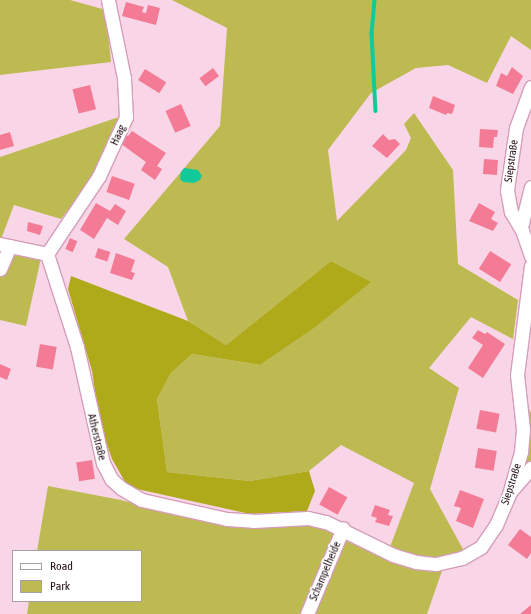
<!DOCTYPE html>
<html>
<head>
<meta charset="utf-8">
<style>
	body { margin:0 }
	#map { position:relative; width:531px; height:614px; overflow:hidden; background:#f9d6e7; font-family:"Asap Condensed",sans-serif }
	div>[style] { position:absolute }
	.green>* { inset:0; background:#bdba52 }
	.forest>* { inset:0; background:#aeaa1a }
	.water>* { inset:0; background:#12c99a }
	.stream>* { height:3.5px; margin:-1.75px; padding:0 1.75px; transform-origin:1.75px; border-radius:1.75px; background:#12c99a }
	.building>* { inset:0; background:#f37b95; transform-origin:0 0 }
	.roads { filter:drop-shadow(1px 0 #d59db9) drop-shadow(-1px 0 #d59db9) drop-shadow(0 1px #d59db9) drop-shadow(0 -1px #d59db9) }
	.minor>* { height:13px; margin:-6.5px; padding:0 6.5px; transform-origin:6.5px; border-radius:6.5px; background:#fff }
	span { translate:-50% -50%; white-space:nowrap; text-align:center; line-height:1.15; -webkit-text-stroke:3.5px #fff; paint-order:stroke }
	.street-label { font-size:11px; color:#24101a }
	.legend { position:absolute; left:12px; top:550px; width:130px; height:52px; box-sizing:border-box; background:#fff; border:1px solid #a79fa3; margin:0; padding:5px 7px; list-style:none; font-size:12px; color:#24101a }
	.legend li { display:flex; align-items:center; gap:8px; height:20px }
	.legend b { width:20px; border:1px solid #a79fa3 }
</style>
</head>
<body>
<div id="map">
	<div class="green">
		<i style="clip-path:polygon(0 0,70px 0,106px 10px,111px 62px,0 75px)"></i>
		<i style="clip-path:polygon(172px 0,531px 0,531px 50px,511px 36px,487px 83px,448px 65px,416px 68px,371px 93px,328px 150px,337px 221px,406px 150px,411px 138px,404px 124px,414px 113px,453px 170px,458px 264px,518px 300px,513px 339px,471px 317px,429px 368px,459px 388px,430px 489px,464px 551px,437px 558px,414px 557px,390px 547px,414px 483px,341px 445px,309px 471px,250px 481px,167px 472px,157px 399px,171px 373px,192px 354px,260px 365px,313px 329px,370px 282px,331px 261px,226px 345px,188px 321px,168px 267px,124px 239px,220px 126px,227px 28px)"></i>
		<i style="clip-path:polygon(122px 116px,96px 173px,61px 219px,14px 205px,0 242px,0 157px)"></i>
		<i style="clip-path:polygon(0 254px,41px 258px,26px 326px,0 320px)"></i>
		<i style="clip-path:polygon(524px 400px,531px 413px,531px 461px,519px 474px)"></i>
		<i style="clip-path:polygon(48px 486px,121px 500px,228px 527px,319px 525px,346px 541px,385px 557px,443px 568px,427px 614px,27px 614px,29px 601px,141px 601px,141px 551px,37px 551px)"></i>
	</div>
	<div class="forest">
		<i style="clip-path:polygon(331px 261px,371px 282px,313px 329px,260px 365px,192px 354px,171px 373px,157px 399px,167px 472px,250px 481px,309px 471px,315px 491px,307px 511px,250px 514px,128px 487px,112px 459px,100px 424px,92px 371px,68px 289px,71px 276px,188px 321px,226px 345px)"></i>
	</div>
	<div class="water">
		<i style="clip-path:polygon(184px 168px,198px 170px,202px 176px,200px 180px,194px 183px,183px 182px,180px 179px,181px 172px)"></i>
	</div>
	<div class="stream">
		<i style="left:375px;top:0;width:33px;rotate:95deg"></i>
		<i style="left:372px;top:33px;width:78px;rotate:87.1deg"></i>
	</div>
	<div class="building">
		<i style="clip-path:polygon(126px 2px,144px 7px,142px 12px,146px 13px,148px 5px,160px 8px,156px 25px,122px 16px)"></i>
		<i style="clip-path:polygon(512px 67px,523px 76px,513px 94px,496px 86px,501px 73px,507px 76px)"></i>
		<i style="left:213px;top:68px;width:10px;height:17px;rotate:53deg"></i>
		<i style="left:145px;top:69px;width:25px;height:13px;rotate:32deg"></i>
		<i style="left:90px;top:85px;width:25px;height:18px;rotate:76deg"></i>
		<i style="clip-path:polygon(433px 96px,455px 105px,452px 114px,447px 113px,446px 115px,429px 108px)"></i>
		<i style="left:181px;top:104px;width:24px;height:17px;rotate:66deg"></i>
		<i style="clip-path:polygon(480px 129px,498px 130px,497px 137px,494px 137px,493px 148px,479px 147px)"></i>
		<i style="clip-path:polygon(132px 131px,166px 153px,157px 166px,162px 169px,155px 180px,141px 170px,146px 162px,117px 141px,123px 133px,128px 136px)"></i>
		<i style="clip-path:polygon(10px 132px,14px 146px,0 150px,0 135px)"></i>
		<i style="clip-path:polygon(383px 134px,389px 140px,395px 139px,400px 144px,387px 158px,372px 146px)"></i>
		<i style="left:484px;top:159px;width:14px;height:15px;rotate:4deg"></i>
		<i style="left:112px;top:176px;width:24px;height:17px;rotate:19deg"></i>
		<i style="clip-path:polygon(96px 203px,110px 211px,115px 204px,126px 211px,118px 225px,107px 218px,94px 239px,80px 230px)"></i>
		<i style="clip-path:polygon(479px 203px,495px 212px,491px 219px,498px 223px,493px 231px,469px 221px)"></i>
		<i style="clip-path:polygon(28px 222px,43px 226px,40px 235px,27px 231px)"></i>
		<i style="left:70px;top:238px;width:8px;height:12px;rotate:23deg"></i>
		<i style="left:98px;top:248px;width:13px;height:10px;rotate:18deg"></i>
		<i style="left:490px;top:251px;width:25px;height:21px;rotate:32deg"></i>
		<i style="clip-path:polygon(116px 253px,135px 260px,131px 272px,135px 273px,132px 280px,110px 273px)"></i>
		<i style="clip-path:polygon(478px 330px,485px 334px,487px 332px,505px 344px,483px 378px,468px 368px,483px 345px,472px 338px)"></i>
		<i style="left:40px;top:344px;width:17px;height:23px;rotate:10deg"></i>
		<i style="clip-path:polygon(0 364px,11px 369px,7px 380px,0 377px)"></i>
		<i style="left:480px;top:410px;width:20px;height:19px;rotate:11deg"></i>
		<i style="left:478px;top:448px;width:19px;height:20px;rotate:9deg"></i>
		<i style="left:92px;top:460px;width:19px;height:16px;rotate:81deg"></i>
		<i style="left:329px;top:487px;width:21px;height:20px;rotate:29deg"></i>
		<i style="clip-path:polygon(460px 490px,484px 499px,473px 528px,456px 521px,461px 508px,454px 506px)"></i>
		<i style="clip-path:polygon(375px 505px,390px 510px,388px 515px,393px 516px,389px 526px,375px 522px,377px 518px,371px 516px)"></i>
		<i style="clip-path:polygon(520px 529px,531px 537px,531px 553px,527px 559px,508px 545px)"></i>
		<i style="clip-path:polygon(531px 605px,531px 614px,520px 614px)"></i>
	</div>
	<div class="roads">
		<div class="minor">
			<i style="left:531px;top:87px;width:44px;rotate:110.1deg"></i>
			<i style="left:516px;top:128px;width:63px;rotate:98.3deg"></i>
			<i style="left:507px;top:190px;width:22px;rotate:80deg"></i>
			<i style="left:511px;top:212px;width:21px;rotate:59deg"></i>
			<i style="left:522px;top:230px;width:28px;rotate:71deg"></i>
			<i style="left:519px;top:225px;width:4px;rotate:-34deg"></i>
			<i style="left:522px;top:223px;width:37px;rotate:-76deg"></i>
			<i style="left:0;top:244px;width:48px;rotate:12deg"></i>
			<i style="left:47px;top:254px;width:98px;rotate:72.1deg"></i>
			<i style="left:77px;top:347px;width:119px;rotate:77.4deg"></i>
			<i style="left:103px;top:463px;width:18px;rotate:63deg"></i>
			<i style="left:111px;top:479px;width:13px;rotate:42deg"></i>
			<i style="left:121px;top:488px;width:24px;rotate:30deg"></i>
			<i style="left:142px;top:500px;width:87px;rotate:12.6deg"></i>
			<i style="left:227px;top:519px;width:26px;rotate:4deg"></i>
			<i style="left:253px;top:521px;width:55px;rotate:-3.1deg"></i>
			<i style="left:308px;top:518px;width:18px;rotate:13deg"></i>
			<i style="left:326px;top:522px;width:75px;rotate:26.2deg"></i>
			<i style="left:393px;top:555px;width:24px;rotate:17deg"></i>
			<i style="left:416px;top:562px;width:20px;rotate:6deg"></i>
			<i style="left:436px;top:564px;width:27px;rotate:-13deg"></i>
			<i style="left:462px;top:558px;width:22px;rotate:-30deg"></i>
			<i style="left:481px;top:547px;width:27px;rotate:-56deg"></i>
			<i style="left:496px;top:525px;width:34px;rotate:-67deg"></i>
			<i style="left:509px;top:494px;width:44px;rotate:-74.1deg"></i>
			<i style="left:521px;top:452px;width:23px;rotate:-85deg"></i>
			<i style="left:523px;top:429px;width:54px;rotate:-96.3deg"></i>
			<i style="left:517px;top:375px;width:110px;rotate:-82.7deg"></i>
			<i style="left:47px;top:254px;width:94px;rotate:-56.3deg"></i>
			<i style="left:99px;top:176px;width:65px;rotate:-65.4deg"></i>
			<i style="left:126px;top:117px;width:39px;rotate:-93deg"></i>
			<i style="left:124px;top:78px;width:80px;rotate:-101.6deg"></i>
			<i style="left:0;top:269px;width:25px;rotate:-67deg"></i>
			<i style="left:510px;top:492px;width:32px;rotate:-49deg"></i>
			<i style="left:307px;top:614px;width:93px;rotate:-67.3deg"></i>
		</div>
	</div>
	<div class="street-label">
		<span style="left:118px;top:135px;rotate:-65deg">Haag</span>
		<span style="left:511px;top:161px;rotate:-82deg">Siepstraße</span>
		<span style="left:97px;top:437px;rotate:76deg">Atherstraße</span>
		<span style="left:511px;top:484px;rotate:-72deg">Siepstraße</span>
		<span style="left:325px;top:571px;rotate:-67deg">Schampelheide</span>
	</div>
	<ul class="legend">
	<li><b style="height:5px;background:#fff"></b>Road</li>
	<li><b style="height:11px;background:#bdba52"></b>Park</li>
	</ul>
</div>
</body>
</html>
